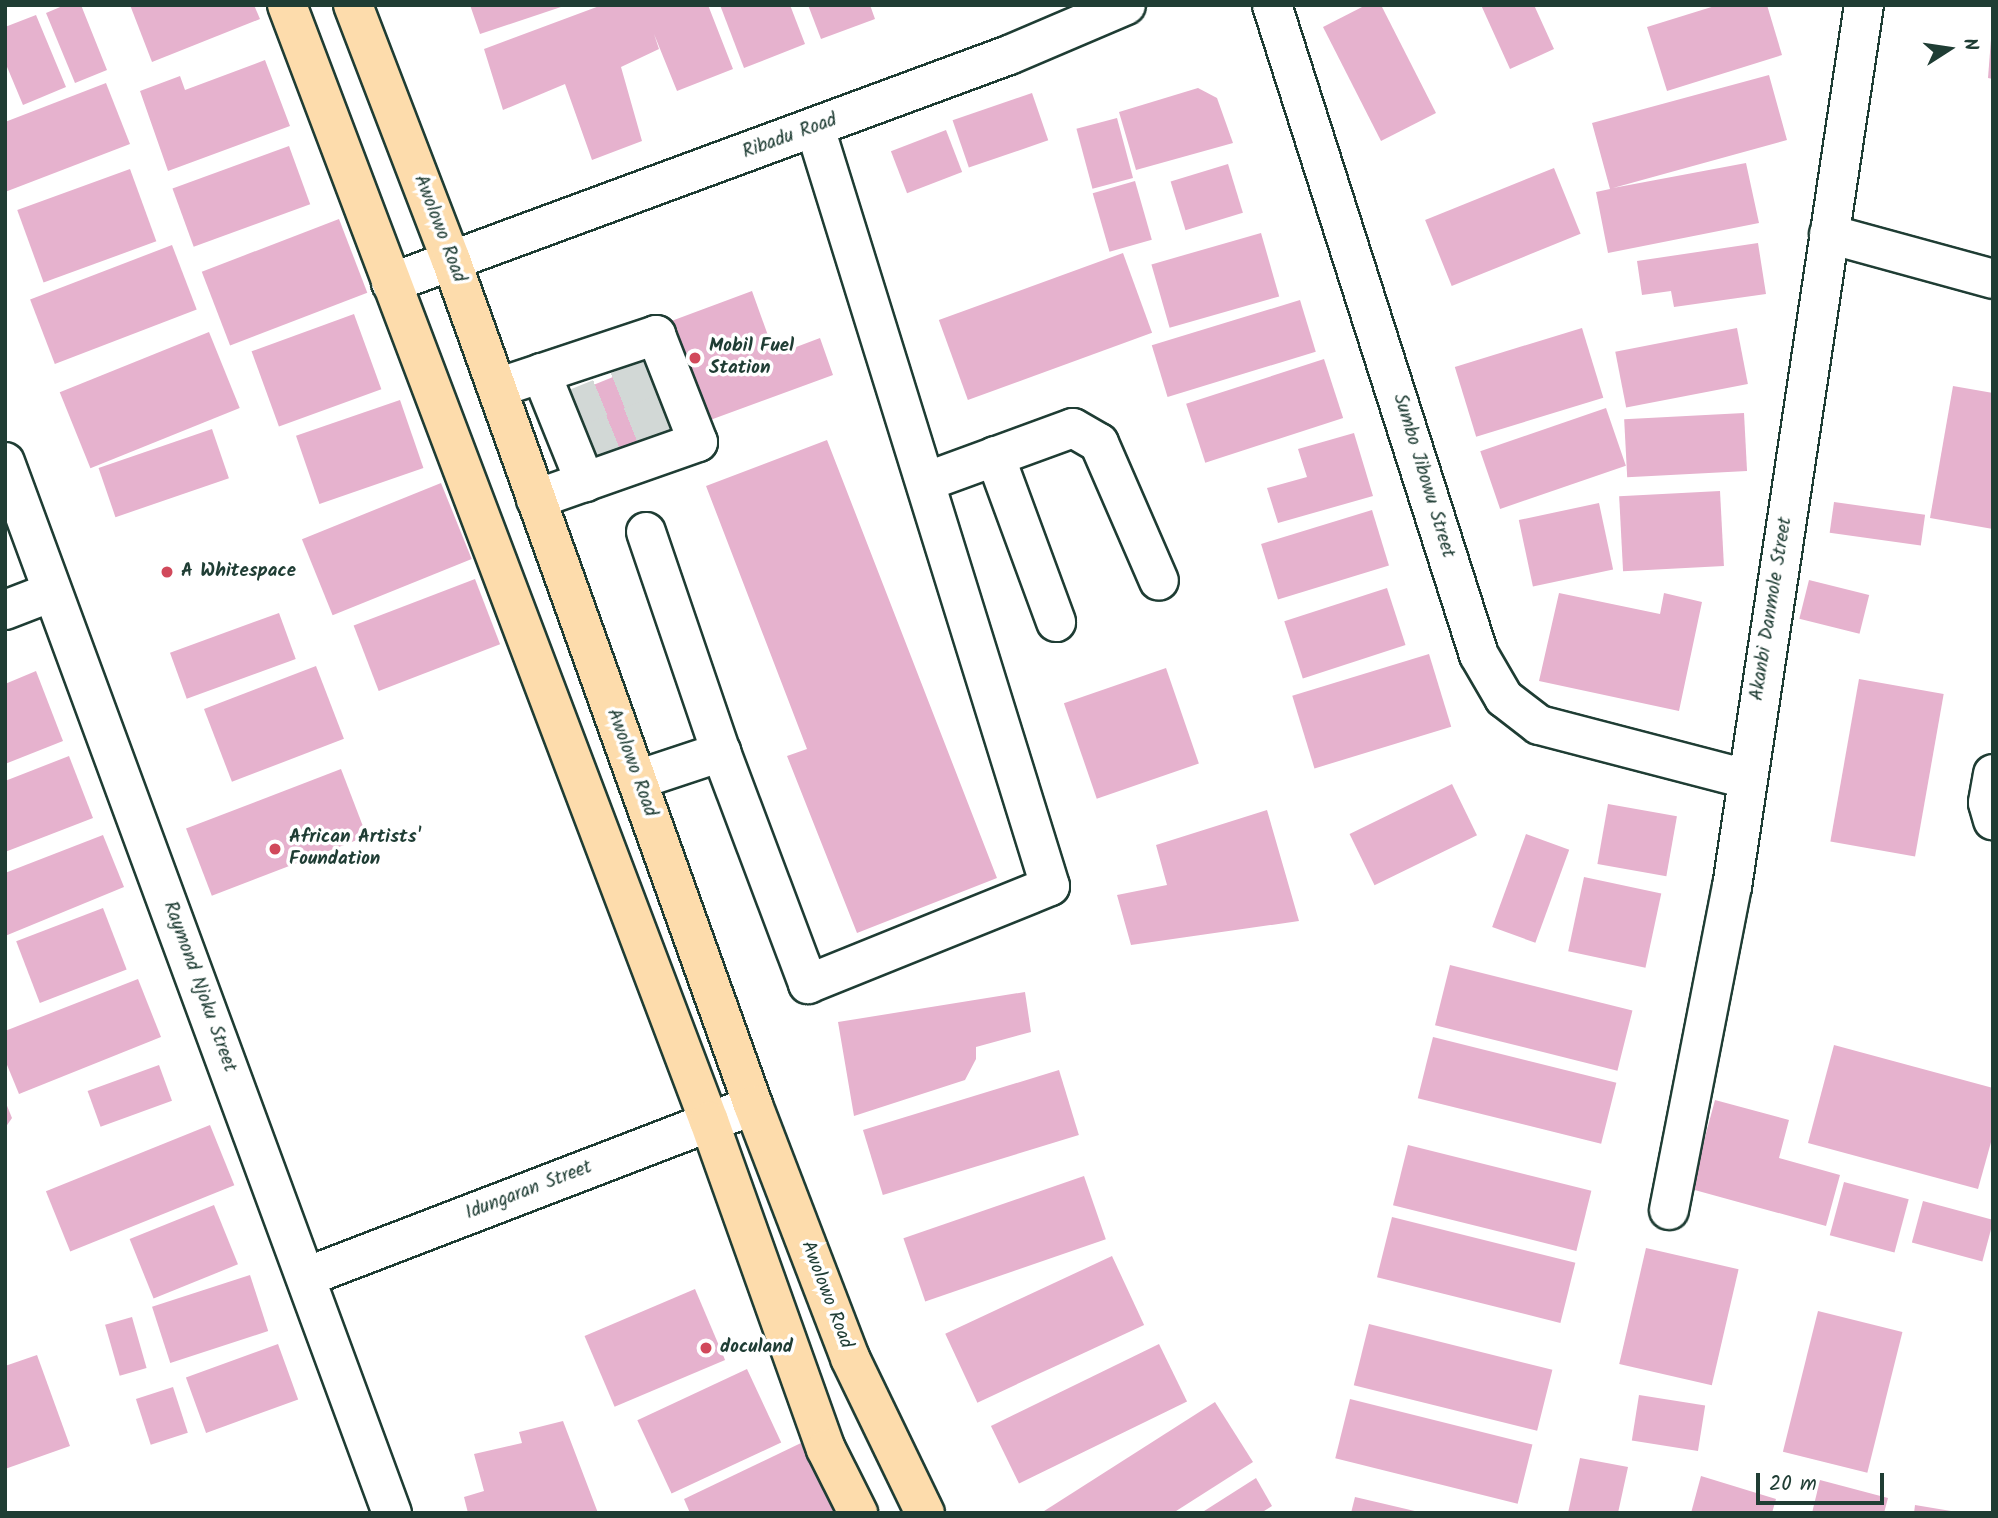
<!DOCTYPE html>
<html>
<head>
<meta charset="utf-8">
<style>
	body { margin:0 }
	#map { position:relative; width:1998px; height:1518px; overflow:hidden; background:#fff; font-family:Kalam,sans-serif }
	div>[style] { position:absolute }
	.building>* { inset:0; background:#e6b2ce; transform-origin:0 0 }
	.minor-tunnel>* { height:38px; margin-top:-19px; transform-origin:0; background:repeating-linear-gradient(90deg,#d2d8d6 0 38px,transparent 0 57px) }
	.roads { filter:drop-shadow(2px 0 #1f3d34) drop-shadow(-2px 0 #1f3d34) drop-shadow(0 2px #1f3d34) drop-shadow(0 -2px #1f3d34) }
	.minor>* { height:38px; margin:-19px; padding:0 19px; transform-origin:19px; border-radius:19px; background:#fff }
	.major>* { height:38px; margin:-19px; padding:0 19px; transform-origin:19px; border-radius:19px; background:#fddcac }
	.dots>* { width:19px; height:19px; translate:-50% -50%; box-sizing:border-box; border:4px solid #fff; border-radius:50% }
	span { translate:-50% -50%; white-space:nowrap; text-align:center; line-height:1.15; -webkit-text-stroke:7px #fff; paint-order:stroke }
	.street-label { font-size:19px; color:#1f3d34 }
	.poi-label { font-size:19px; color:#1f3d34; font-weight:700 }
	.left { translate:0 -50%; text-align:left }
	.frame { position:absolute; inset:0; border:7px solid #1f3d34; pointer-events:none }
	.north { position:absolute; left:1914px; top:14px; width:70px; height:70px; -webkit-text-stroke:5px #fff; paint-order:stroke; rotate:78deg; font-size:19px; font-weight:700; line-height:28px; text-align:center; color:#1f3d34 }
	.north::after { content:''; display:block; margin:auto; width:24px; height:32px; background:#1f3d34; clip-path:polygon(50% 0,100% 100%,50% 72%,0 100%) }
	.scale { position:absolute; left:1756px; top:1473px; width:128px; height:32px; box-sizing:border-box; border:4px solid #1f3d34; border-top:0; padding-left:9px; font-size:21px; line-height:24px; white-space:nowrap; color:#1f3d34; -webkit-text-stroke:5px #fff; paint-order:stroke }
</style>
</head>
<body>
<div id="map">
	<div class="building">
		<i style="clip-path:polygon(65px 5px,81px 5px,107px 70px,75px 83px,46px 13px)"></i>
		<i style="clip-path:polygon(130px 5px,254px 5px,260px 19px,152px 62px)"></i>
		<i style="clip-path:polygon(470px 5px,564px 5px,564px 6px,480px 34px)"></i>
		<i style="clip-path:polygon(602px 5px,708px 5px,733px 69px,677px 91px,654px 34px,659px 49px,621px 67px,642px 141px,592px 160px,565px 84px,503px 110px,484px 49px)"></i>
		<i style="clip-path:polygon(720px 5px,790px 5px,805px 44px,744px 68px)"></i>
		<i style="clip-path:polygon(808px 5px,870px 5px,875px 19px,821px 39px)"></i>
		<i style="clip-path:polygon(1366px 5px,1381px 5px,1436px 113px,1381px 141px,1323px 27px)"></i>
		<i style="clip-path:polygon(1481px 5px,1534px 5px,1554px 49px,1510px 69px)"></i>
		<i style="clip-path:polygon(1718px 5px,1767px 5px,1782px 55px,1667px 91px,1647px 27px)"></i>
		<i style="clip-path:polygon(36px 15px,66px 87px,23px 105px,5px 62px,5px 27px)"></i>
		<i style="clip-path:polygon(1991px 39px,1993px 39px,1993px 79px,1988px 78px)"></i>
		<i style="clip-path:polygon(265px 60px,290px 126px,168px 171px,140px 91px,180px 76px,185px 90px)"></i>
		<i style="clip-path:polygon(1769px 75px,1787px 140px,1613px 188px,1746px 163px,1759px 223px,1608px 253px,1596px 192px,1610px 189px,1592px 123px)"></i>
		<i style="clip-path:polygon(106px 83px,130px 144px,5px 192px,5px 122px)"></i>
		<i style="clip-path:polygon(1198px 88px,1217px 98px,1233px 143px,1136px 170px,1119px 112px)"></i>
		<i style="left:1032px;top:93px;width:50px;height:84px;rotate:71deg"></i>
		<i style="left:1117px;top:118px;width:62px;height:42px;rotate:75deg"></i>
		<i style="left:946px;top:130px;width:45px;height:59px;rotate:69deg"></i>
		<i style="left:289px;top:146px;width:62px;height:124px;rotate:70deg"></i>
		<i style="left:1228px;top:164px;width:51px;height:60px;rotate:73deg"></i>
		<i style="left:1554px;top:168px;width:71px;height:139px;rotate:68deg"></i>
		<i style="left:130px;top:169px;width:77px;height:120px;rotate:70deg"></i>
		<i style="left:1135px;top:181px;width:61px;height:44px;rotate:74deg"></i>
		<i style="left:339px;top:219px;width:79px;height:147px;rotate:69deg"></i>
		<i style="left:1261px;top:233px;width:66px;height:114px;rotate:74deg"></i>
		<i style="clip-path:polygon(1758px 243px,1766px 294px,1674px 307px,1671px 291px,1642px 295px,1637px 261px)"></i>
		<i style="left:172px;top:245px;width:69px;height:152px;rotate:69deg"></i>
		<i style="left:1123px;top:253px;width:85px;height:196px;rotate:70deg"></i>
		<i style="clip-path:polygon(752px 291px,775px 355px,820px 338px,833px 375px,702px 423px,666px 323px)"></i>
		<i style="left:1300px;top:300px;width:54px;height:155px;rotate:73deg"></i>
		<i style="left:354px;top:314px;width:80px;height:109px;rotate:70deg"></i>
		<i style="left:1582px;top:328px;width:73px;height:133px;rotate:73deg"></i>
		<i style="left:1737px;top:328px;width:57px;height:124px;rotate:79deg"></i>
		<i style="left:209px;top:332px;width:82px;height:161px;rotate:68deg"></i>
		<i style="left:660px;top:358px;width:70px;height:108px;rotate:68deg"></i>
		<i style="left:1324px;top:359px;width:62px;height:145px;rotate:72deg"></i>
		<i style="clip-path:polygon(1953px 386px,1993px 393px,1993px 529px,1930px 518px)"></i>
		<i style="left:400px;top:400px;width:72px;height:110px;rotate:71deg"></i>
		<i style="left:1606px;top:408px;width:61px;height:133px;rotate:71deg"></i>
		<i style="left:1744px;top:413px;width:58px;height:120px;rotate:87deg"></i>
		<i style="left:212px;top:429px;width:52px;height:120px;rotate:71deg"></i>
		<i style="clip-path:polygon(1354px 433px,1373px 496px,1278px 523px,1267px 488px,1307px 477px,1298px 449px)"></i>
		<i style="clip-path:polygon(827px 440px,997px 878px,857px 933px,787px 756px,807px 749px,706px 486px)"></i>
		<i style="left:441px;top:483px;width:82px;height:150px;rotate:68deg"></i>
		<i style="left:1720px;top:491px;width:75px;height:101px;rotate:87deg"></i>
		<i style="left:1834px;top:502px;width:92px;height:31px;rotate:8deg"></i>
		<i style="left:1599px;top:503px;width:68px;height:82px;rotate:78deg"></i>
		<i style="left:1372px;top:510px;width:58px;height:116px;rotate:73deg"></i>
		<i style="left:475px;top:579px;width:70px;height:130px;rotate:69deg"></i>
		<i style="left:1809px;top:580px;width:62px;height:40px;rotate:14deg"></i>
		<i style="left:1387px;top:588px;width:60px;height:108px;rotate:72deg"></i>
		<i style="clip-path:polygon(1559px 593px,1660px 614px,1664px 593px,1702px 602px,1679px 711px,1539px 681px)"></i>
		<i style="left:279px;top:613px;width:49px;height:116px;rotate:70deg"></i>
		<i style="left:1429px;top:654px;width:76px;height:143px;rotate:73deg"></i>
		<i style="left:316px;top:666px;width:78px;height:120px;rotate:69deg"></i>
		<i style="left:1166px;top:668px;width:101px;height:108px;rotate:71deg"></i>
		<i style="clip-path:polygon(36px 671px,63px 741px,5px 764px,5px 684px)"></i>
		<i style="left:1859px;top:679px;width:86px;height:165px;rotate:10deg"></i>
		<i style="clip-path:polygon(69px 756px,93px 818px,5px 852px,5px 781px)"></i>
		<i style="left:341px;top:769px;width:72px;height:166px;rotate:69deg"></i>
		<i style="left:1452px;top:784px;width:57px;height:114px;rotate:64deg"></i>
		<i style="left:1608px;top:804px;width:70px;height:61px;rotate:10deg"></i>
		<i style="clip-path:polygon(1267px 810px,1299px 921px,1131px 945px,1117px 895px,1167px 885px,1156px 845px)"></i>
		<i style="left:1526px;top:834px;width:46px;height:99px;rotate:20deg"></i>
		<i style="clip-path:polygon(103px 835px,124px 887px,5px 936px,5px 873px)"></i>
		<i style="left:1584px;top:877px;width:79px;height:76px;rotate:12deg"></i>
		<i style="left:103px;top:908px;width:66px;height:93px;rotate:69deg"></i>
		<i style="left:1450px;top:965px;width:188px;height:62px;rotate:14deg"></i>
		<i style="clip-path:polygon(138px 979px,161px 1037px,19px 1094px,5px 1060px,5px 1031px)"></i>
		<i style="clip-path:polygon(1025px 992px,1031px 1032px,976px 1047px,976px 1059px,965px 1080px,854px 1116px,838px 1022px)"></i>
		<i style="left:1433px;top:1037px;width:189px;height:63px;rotate:14deg"></i>
		<i style="clip-path:polygon(1834px 1045px,1993px 1088px,1993px 1135px,1978px 1189px,1808px 1143px)"></i>
		<i style="left:159px;top:1065px;width:38px;height:76px;rotate:70deg"></i>
		<i style="left:1059px;top:1070px;width:68px;height:205px;rotate:73deg"></i>
		<i style="clip-path:polygon(1715px 1100px,1789px 1120px,1779px 1158px,1840px 1175px,1826px 1226px,1691px 1189px)"></i>
		<i style="clip-path:polygon(5px 1101px,12px 1118px,5px 1128px)"></i>
		<i style="left:210px;top:1125px;width:65px;height:177px;rotate:68deg"></i>
		<i style="left:1408px;top:1145px;width:189px;height:62px;rotate:14deg"></i>
		<i style="left:1084px;top:1176px;width:67px;height:191px;rotate:71deg"></i>
		<i style="left:1844px;top:1182px;width:67px;height:55px;rotate:15deg"></i>
		<i style="left:1923px;top:1201px;width:73px;height:43px;rotate:15deg"></i>
		<i style="left:214px;top:1205px;width:64px;height:91px;rotate:68deg"></i>
		<i style="left:1392px;top:1217px;width:189px;height:62px;rotate:14deg"></i>
		<i style="left:1646px;top:1248px;width:95px;height:119px;rotate:13deg"></i>
		<i style="left:1112px;top:1256px;width:76px;height:184px;rotate:65deg"></i>
		<i style="left:250px;top:1275px;width:59px;height:103px;rotate:72deg"></i>
		<i style="left:695px;top:1289px;width:77px;height:120px;rotate:67deg"></i>
		<i style="left:1818px;top:1311px;width:87px;height:145px;rotate:14deg"></i>
		<i style="left:132px;top:1317px;width:53px;height:28px;rotate:74deg"></i>
		<i style="left:1369px;top:1324px;width:189px;height:63px;rotate:14deg"></i>
		<i style="left:278px;top:1344px;width:59px;height:98px;rotate:70deg"></i>
		<i style="left:1159px;top:1344px;width:64px;height:187px;rotate:64deg"></i>
		<i style="clip-path:polygon(37px 1355px,70px 1446px,5px 1469px,5px 1366px)"></i>
		<i style="left:747px;top:1369px;width:81px;height:121px;rotate:65deg"></i>
		<i style="left:173px;top:1387px;width:48px;height:39px;rotate:72deg"></i>
		<i style="left:1639px;top:1395px;width:67px;height:46px;rotate:9deg"></i>
		<i style="left:1350px;top:1399px;width:188px;height:61px;rotate:14deg"></i>
		<i style="clip-path:polygon(1215px 1402px,1253px 1462px,1173px 1513px,1041px 1513px)"></i>
		<i style="clip-path:polygon(563px 1421px,598px 1513px,468px 1513px,464px 1497px,484px 1491px,474px 1454px,522px 1443px,519px 1432px)"></i>
		<i style="clip-path:polygon(801px 1443px,834px 1513px,690px 1513px,684px 1499px)"></i>
		<i style="clip-path:polygon(1580px 1458px,1628px 1467px,1618px 1513px,1568px 1513px)"></i>
		<i style="clip-path:polygon(1701px 1476px,1776px 1499px,1772px 1513px,1691px 1513px)"></i>
		<i style="clip-path:polygon(1256px 1478px,1272px 1506px,1261px 1513px,1201px 1513px)"></i>
		<i style="clip-path:polygon(1820px 1480px,1888px 1498px,1884px 1513px,1812px 1513px)"></i>
		<i style="clip-path:polygon(1355px 1497px,1419px 1512px,1418px 1513px,1351px 1513px)"></i>
		<i style="clip-path:polygon(1915px 1505px,1951px 1511px,1951px 1513px,1914px 1513px)"></i>
	</div>
	<div class="minor-tunnel">
		<i style="left:565px;top:412px;width:109px;rotate:-22.1deg"></i>
		<i style="left:578px;top:447px;width:109px;rotate:-22.1deg"></i>
	</div>
	<div class="roads">
		<div class="minor">
			<i style="left:1272px;top:5px;width:682px;rotate:72.34deg"></i>
			<i style="left:1479px;top:655px;width:50px;rotate:59.8deg"></i>
			<i style="left:1504px;top:698px;width:44px;rotate:37.6deg"></i>
			<i style="left:1539px;top:725px;width:214px;rotate:14.6deg"></i>
			<i style="left:1829px;top:234px;width:170px;rotate:15.3deg"></i>
			<i style="left:391px;top:283px;width:659px;rotate:-20.25deg"></i>
			<i style="left:1009px;top:55px;width:127px;rotate:-23.1deg"></i>
			<i style="left:541px;top:373px;width:118px;rotate:68deg"></i>
			<i style="left:497px;top:388px;width:168px;rotate:-18.4deg"></i>
			<i style="left:656px;top:335px;width:115px;rotate:68.6deg"></i>
			<i style="left:698px;top:442px;width:172px;rotate:160.6deg"></i>
			<i style="left:995px;top:456px;width:177px;rotate:69.8deg"></i>
			<i style="left:5px;top:462px;width:1120px;rotate:69.79deg"></i>
			<i style="left:928px;top:481px;width:154px;rotate:-20.1deg"></i>
			<i style="left:1073px;top:428px;width:30px;rotate:30deg"></i>
			<i style="left:1099px;top:443px;width:150px;rotate:66.5deg"></i>
			<i style="left:646px;top:532px;width:232px;rotate:71.2deg"></i>
			<i style="left:5px;top:610px;width:50px;rotate:-21deg"></i>
			<i style="left:1993px;top:774px;width:29px;rotate:100deg"></i>
			<i style="left:1988px;top:803px;width:18px;rotate:74deg"></i>
			<i style="left:637px;top:780px;width:89px;rotate:-18.4deg"></i>
			<i style="left:721px;top:752px;width:248px;rotate:69.4deg"></i>
			<i style="left:808px;top:984px;width:261px;rotate:-22deg"></i>
			<i style="left:1050px;top:886px;width:794px;rotate:-107.22deg"></i>
			<i style="left:1669px;top:1210px;width:329px;rotate:-79deg"></i>
			<i style="left:1732px;top:887px;width:892px;rotate:-81.49deg"></i>
			<i style="left:306px;top:1277px;width:479px;rotate:-21deg"></i>
		</div>
		<div class="major">
			<i style="left:287px;top:5px;width:1193px;rotate:69.29deg"></i>
			<i style="left:709px;top:1121px;width:348px;rotate:70.4deg"></i>
			<i style="left:826px;top:1449px;width:72px;rotate:63.4deg"></i>
			<i style="left:353px;top:5px;width:273px;rotate:69deg"></i>
			<i style="left:451px;top:260px;width:897px;rotate:70.33deg"></i>
			<i style="left:753px;top:1105px;width:271px;rotate:69deg"></i>
			<i style="left:850px;top:1358px;width:172px;rotate:64.2deg"></i>
		</div>
	</div>
	<div class="dots">
		<i style="left:695px;top:358px;background:#d1495b"></i>
		<i style="left:167px;top:572px;background:#d1495b"></i>
		<i style="left:275px;top:849px;background:#d1495b"></i>
		<i style="left:706px;top:1348px;background:#d1495b"></i>
	</div>
	<div class="street-label">
		<span style="left:790px;top:137px;rotate:-20deg">Ribadu Road</span>
		<span style="left:439px;top:229px;rotate:69deg">Awolowo Road</span>
		<span style="left:1423px;top:476px;rotate:73deg">Sumbo Jibowu Street</span>
		<span style="left:1772px;top:609px;rotate:-81deg">Akanbi Danmole Street</span>
		<span style="left:631px;top:763px;rotate:70deg">Awolowo Road</span>
		<span style="left:199px;top:987px;rotate:70deg">Raymond Njoku Street</span>
		<span style="left:529px;top:1191px;rotate:-21deg">Idungaran Street</span>
		<span style="left:826px;top:1295px;rotate:69deg">Awolowo Road</span>
	</div>
	<div class="poi-label">
		<span class="left" style="left:709px;top:358px">Mobil Fuel<br>Station</span>
		<span class="left" style="left:181px;top:572px">A Whitespace</span>
		<span class="left" style="left:289px;top:849px">African Artists'<br>Foundation</span>
		<span class="left" style="left:720px;top:1348px">doculand</span>
	</div>
	<div class="frame"></div>
	<div class="north">N</div>
	<div class="scale">20 m</div>
</div>
</body>
</html>
